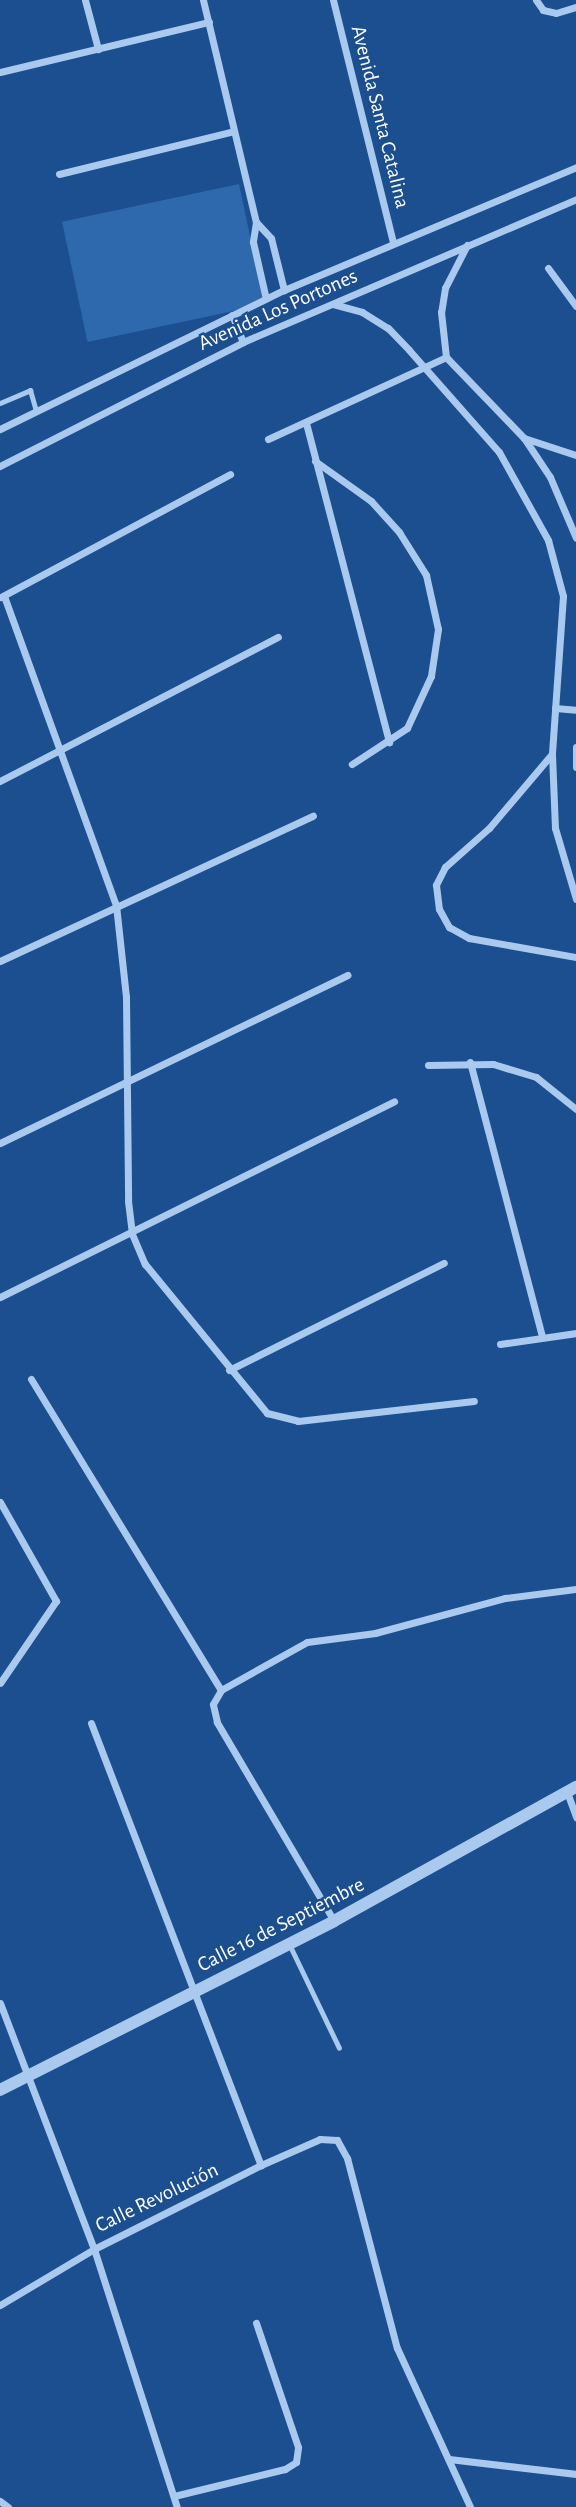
<!DOCTYPE html>
<html>
<head>
<meta charset="utf-8">
<style>
	body { margin:0 }
	#map { position:relative; width:576px; height:2507px; overflow:hidden; background:#1b4f8f; font-family:"Alegreya Sans",sans-serif }
	div>[style] { position:absolute }
	.green>* { inset:0; background:#2e69ad; transform-origin:0 0 }
	.service>* { height:5px; margin:-2.5px; padding:0 2.5px; transform-origin:2.5px; border-radius:2.5px; background:#a9c9ee }
	.minor>* { height:7px; margin:-3.5px; padding:0 3.5px; transform-origin:3.5px; border-radius:3.5px; background:#a9c9ee }
	.tertiary>* { height:12px; margin:-6px; padding:0 6px; transform-origin:6px; border-radius:6px; background:#a9c9ee }
	span { translate:-50% -50%; white-space:nowrap; text-align:center; line-height:1.15; -webkit-text-stroke:5px #1b4f8f; paint-order:stroke }
	.street-label { font-size:21px; color:#fff }
</style>
</head>
<body>
<div id="map">
	<div class="green">
		<i style="left:239px;top:184px;width:123px;height:181px;rotate:78deg"></i>
	</div>
	<div class="service">
		<i style="left:0;top:403px;width:33px;rotate:-23deg"></i>
		<i style="left:30px;top:390px;width:22px;rotate:74deg"></i>
		<i style="left:289px;top:1944px;width:115px;rotate:64.3deg"></i>
	</div>
	<div class="minor">
		<i style="left:85px;top:0;width:51px;rotate:75.1deg"></i>
		<i style="left:203px;top:0;width:228px;rotate:76.6deg"></i>
		<i style="left:256px;top:222px;width:20px;rotate:99deg"></i>
		<i style="left:253px;top:242px;width:58px;rotate:77.2deg"></i>
		<i style="left:333px;top:0;width:250px;rotate:76.1deg"></i>
		<i style="left:536px;top:0;width:12px;rotate:55deg"></i>
		<i style="left:543px;top:10px;width:13px;rotate:13deg"></i>
		<i style="left:556px;top:13px;width:21px;rotate:-17deg"></i>
		<i style="left:0;top:72px;width:215px;rotate:-13.5deg"></i>
		<i style="left:59px;top:174px;width:180px;rotate:-13.8deg"></i>
		<i style="left:256px;top:222px;width:22px;rotate:47deg"></i>
		<i style="left:271px;top:238px;width:54px;rotate:76deg"></i>
		<i style="left:467px;top:245px;width:48px;rotate:117.1deg"></i>
		<i style="left:445px;top:288px;width:24px;rotate:99deg"></i>
		<i style="left:441px;top:312px;width:45px;rotate:83.7deg"></i>
		<i style="left:446px;top:357px;width:112px;rotate:46.1deg"></i>
		<i style="left:524px;top:438px;width:47px;rotate:56.3deg"></i>
		<i style="left:550px;top:477px;width:66px;rotate:66.9deg"></i>
		<i style="left:548px;top:268px;width:47px;rotate:53.6deg"></i>
		<i style="left:333px;top:304px;width:30px;rotate:15deg"></i>
		<i style="left:362px;top:312px;width:31px;rotate:32deg"></i>
		<i style="left:388px;top:328px;width:30px;rotate:46deg"></i>
		<i style="left:409px;top:350px;width:136px;rotate:48.6deg"></i>
		<i style="left:499px;top:452px;width:101px;rotate:60.9deg"></i>
		<i style="left:548px;top:540px;width:58px;rotate:75deg"></i>
		<i style="left:563px;top:596px;width:158px;rotate:94deg"></i>
		<i style="left:552px;top:754px;width:74px;rotate:87.7deg"></i>
		<i style="left:555px;top:828px;width:74px;rotate:73.5deg"></i>
		<i style="left:232px;top:315px;width:29px;rotate:68deg"></i>
		<i style="left:306px;top:423px;width:330px;rotate:75.4deg"></i>
		<i style="left:0;top:429px;width:316px;rotate:-26.1deg"></i>
		<i style="left:284px;top:290px;width:317px;rotate:-22.8deg"></i>
		<i style="left:524px;top:438px;width:55px;rotate:18.1deg"></i>
		<i style="left:268px;top:439px;width:196px;rotate:-24.7deg"></i>
		<i style="left:315px;top:461px;width:69px;rotate:35.5deg"></i>
		<i style="left:371px;top:501px;width:42px;rotate:47.9deg"></i>
		<i style="left:399px;top:532px;width:51px;rotate:57.9deg"></i>
		<i style="left:426px;top:575px;width:55px;rotate:77.5deg"></i>
		<i style="left:438px;top:629px;width:48px;rotate:98.5deg"></i>
		<i style="left:431px;top:676px;width:57px;rotate:114.8deg"></i>
		<i style="left:407px;top:728px;width:66px;rotate:146.8deg"></i>
		<i style="left:0;top:466px;width:273px;rotate:-27deg"></i>
		<i style="left:243px;top:342px;width:362px;rotate:-23.2deg"></i>
		<i style="left:4px;top:596px;width:329px;rotate:70.1deg"></i>
		<i style="left:116px;top:905px;width:93px;rotate:83.8deg"></i>
		<i style="left:126px;top:997px;width:204px;rotate:89.4deg"></i>
		<i style="left:128px;top:1201px;width:33px;rotate:83deg"></i>
		<i style="left:132px;top:1234px;width:33px;rotate:67deg"></i>
		<i style="left:145px;top:1264px;width:193px;rotate:50.7deg"></i>
		<i style="left:267px;top:1413px;width:32px;rotate:14deg"></i>
		<i style="left:298px;top:1421px;width:177px;rotate:-6.5deg"></i>
		<i style="left:1px;top:597px;width:260px;rotate:-28.2deg"></i>
		<i style="left:555px;top:708px;width:21px;rotate:5deg"></i>
		<i style="left:576px;top:747px;width:20px;rotate:90deg"></i>
		<i style="left:551px;top:755px;width:96px;rotate:130.3deg"></i>
		<i style="left:489px;top:828px;width:59px;rotate:138.4deg"></i>
		<i style="left:445px;top:867px;width:20px;rotate:117deg"></i>
		<i style="left:436px;top:885px;width:24px;rotate:83deg"></i>
		<i style="left:439px;top:909px;width:21px;rotate:61deg"></i>
		<i style="left:449px;top:927px;width:23px;rotate:29deg"></i>
		<i style="left:469px;top:938px;width:109px;rotate:10.1deg"></i>
		<i style="left:0;top:781px;width:313px;rotate:-27.4deg"></i>
		<i style="left:0;top:961px;width:345px;rotate:-24.9deg"></i>
		<i style="left:470px;top:1062px;width:284px;rotate:75.3deg"></i>
		<i style="left:428px;top:1065px;width:65px;rotate:-0.9deg"></i>
		<i style="left:493px;top:1064px;width:45px;rotate:16.8deg"></i>
		<i style="left:536px;top:1077px;width:51px;rotate:38.7deg"></i>
		<i style="left:0;top:1143px;width:386px;rotate:-25.8deg"></i>
		<i style="left:0;top:1297px;width:440px;rotate:-26.4deg"></i>
		<i style="left:500px;top:1344px;width:77px;rotate:-8.2deg"></i>
		<i style="left:229px;top:1370px;width:240px;rotate:-26.5deg"></i>
		<i style="left:31px;top:1379px;width:364px;rotate:58.6deg"></i>
		<i style="left:0;top:1502px;width:114px;rotate:60.5deg"></i>
		<i style="left:56px;top:1601px;width:99px;rotate:124.3deg"></i>
		<i style="left:91px;top:1723px;width:474px;rotate:69deg"></i>
		<i style="left:567px;top:1792px;width:27px;rotate:70deg"></i>
		<i style="left:334px;top:1921px;width:231px;rotate:-120.5deg"></i>
		<i style="left:217px;top:1722px;width:18px;rotate:-103deg"></i>
		<i style="left:213px;top:1704px;width:16px;rotate:-60deg"></i>
		<i style="left:221px;top:1690px;width:98px;rotate:-29.2deg"></i>
		<i style="left:307px;top:1642px;width:69px;rotate:-7.5deg"></i>
		<i style="left:375px;top:1633px;width:135px;rotate:-15.1deg"></i>
		<i style="left:505px;top:1598px;width:72px;rotate:-7.2deg"></i>
		<i style="left:0;top:2003px;width:263px;rotate:69.1deg"></i>
		<i style="left:94px;top:2249px;width:271px;rotate:72.2deg"></i>
		<i style="left:0;top:2305px;width:109px;rotate:-30.8deg"></i>
		<i style="left:94px;top:2249px;width:187px;rotate:-26.7deg"></i>
		<i style="left:261px;top:2165px;width:64px;rotate:-23.8deg"></i>
		<i style="left:320px;top:2139px;width:17px;rotate:3deg"></i>
		<i style="left:337px;top:2140px;width:21px;rotate:61deg"></i>
		<i style="left:347px;top:2158px;width:196px;rotate:75.3deg"></i>
		<i style="left:397px;top:2348px;width:175px;rotate:65.3deg"></i>
		<i style="left:449px;top:2459px;width:128px;rotate:6.7deg"></i>
		<i style="left:174px;top:2496px;width:114px;rotate:-13.7deg"></i>
		<i style="left:285px;top:2469px;width:13px;rotate:-32deg"></i>
		<i style="left:296px;top:2462px;width:15px;rotate:-82deg"></i>
		<i style="left:298px;top:2447px;width:131px;rotate:-108.7deg"></i>
		<i style="left:0;top:2501px;width:10px;rotate:37deg"></i>
	</div>
	<div class="tertiary">
		<i style="left:0;top:2090px;width:374px;rotate:-26.8deg"></i>
		<i style="left:334px;top:1921px;width:277px;rotate:-29deg"></i>
	</div>
	<div class="street-label">
		<span style="left:380px;top:117px;rotate:76deg">Avenida Santa Catalina</span>
		<span style="left:278px;top:310px;rotate:-24deg">Avenida Los Portones</span>
		<span style="left:281px;top:1925px;rotate:-27deg">Calle 16 de Septiembre</span>
		<span style="left:157px;top:2198px;rotate:-26deg">Calle Revolución</span>
	</div>
</div>
</body>
</html>
